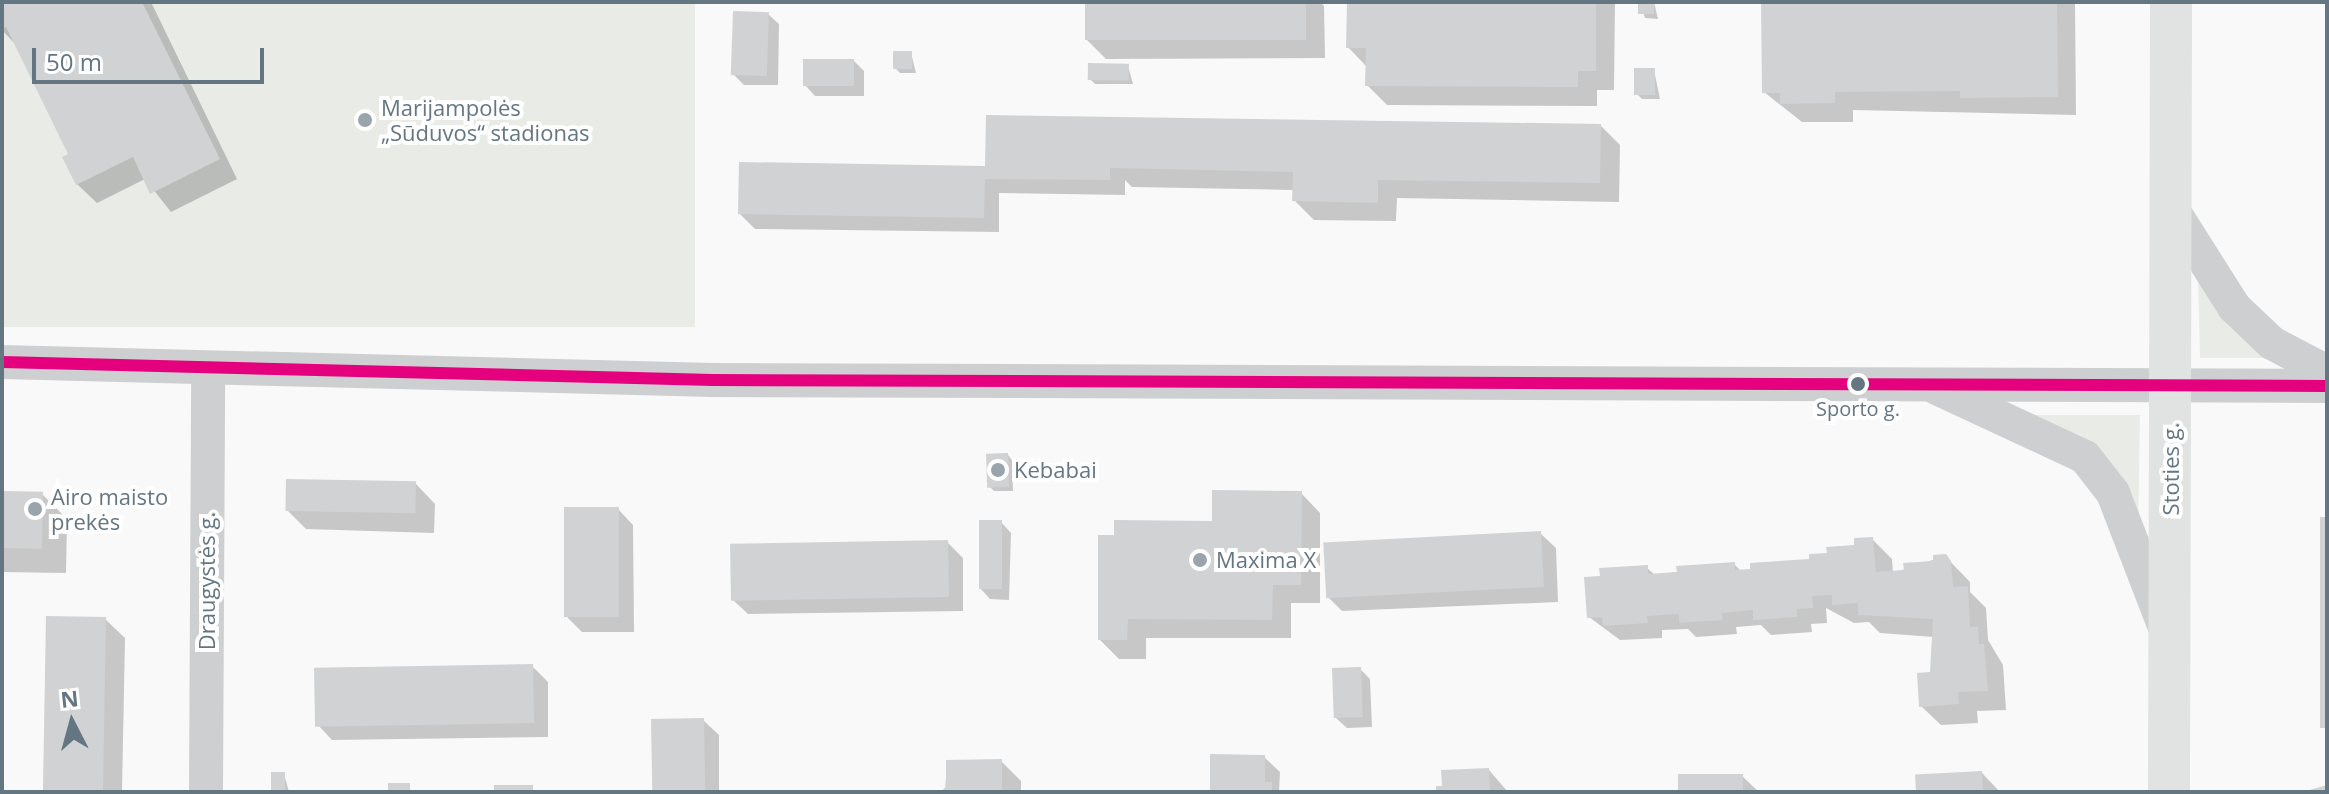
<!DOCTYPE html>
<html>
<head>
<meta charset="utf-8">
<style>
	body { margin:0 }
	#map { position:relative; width:2329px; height:794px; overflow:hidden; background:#f9f9f9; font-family:"Open Sans",sans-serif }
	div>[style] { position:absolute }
	.green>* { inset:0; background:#e8ebe6; transform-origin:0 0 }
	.shadow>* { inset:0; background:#0003 }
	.building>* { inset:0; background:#d0d2d3; transform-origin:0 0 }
	.minor>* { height:34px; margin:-17px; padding:0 17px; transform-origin:17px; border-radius:17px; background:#cecfd0 }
	.major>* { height:42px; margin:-21px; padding:0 21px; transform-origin:21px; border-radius:21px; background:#e1e2e2 }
	.bus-1>* { height:12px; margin:-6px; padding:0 6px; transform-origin:6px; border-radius:6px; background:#e5007d }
	.dots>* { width:22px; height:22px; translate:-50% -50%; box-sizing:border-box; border:4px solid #fff; border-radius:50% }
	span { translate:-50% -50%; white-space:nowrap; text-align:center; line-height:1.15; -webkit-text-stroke:8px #fff; paint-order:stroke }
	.bus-label { font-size:20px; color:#657683 }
	.poi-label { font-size:22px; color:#657683 }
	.left { translate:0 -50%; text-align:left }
	.street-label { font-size:22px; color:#657683 }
	.frame { position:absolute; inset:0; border:4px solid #657683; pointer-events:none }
	.north { position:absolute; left:32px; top:682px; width:80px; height:80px; -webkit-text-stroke:6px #fff; paint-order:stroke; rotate:354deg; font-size:22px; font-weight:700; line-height:32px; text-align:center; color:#657683 }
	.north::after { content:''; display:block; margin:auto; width:28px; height:36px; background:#657683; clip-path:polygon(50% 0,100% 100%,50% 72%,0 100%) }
	.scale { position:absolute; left:32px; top:48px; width:232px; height:36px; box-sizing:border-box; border:4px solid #657683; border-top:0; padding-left:10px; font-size:24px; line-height:28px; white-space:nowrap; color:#657683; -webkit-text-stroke:6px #fff; paint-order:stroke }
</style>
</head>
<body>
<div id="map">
	<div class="green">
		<i style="left:2px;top:2px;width:693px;height:325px"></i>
		<i style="clip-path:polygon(2198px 276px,2220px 316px,2276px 358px,2200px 358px)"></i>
		<i style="clip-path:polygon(2022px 415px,2140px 415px,2138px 534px)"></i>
	</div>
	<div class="shadow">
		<i style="clip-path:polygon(2px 2px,151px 2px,237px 179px,171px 212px,145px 179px,97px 203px,77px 184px,70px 155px,16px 45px,2px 30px)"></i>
		<i style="clip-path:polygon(1087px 2px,1320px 2px,1324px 6px,1325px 58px,1106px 59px,1087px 40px)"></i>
		<i style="clip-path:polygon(1349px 2px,1615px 2px,1614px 90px,1597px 90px,1597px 106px,1387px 105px,1367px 85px,1367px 67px,1348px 47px)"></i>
		<i style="clip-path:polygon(1640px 2px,1654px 2px,1658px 19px,1645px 18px)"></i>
		<i style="clip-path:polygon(1763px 2px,2075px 2px,2076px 115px,1853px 110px,1853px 122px,1802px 122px,1764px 92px)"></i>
		<i style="clip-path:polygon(768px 14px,779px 24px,778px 85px,744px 85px,734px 75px)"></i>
		<i style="clip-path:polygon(911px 53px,916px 73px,900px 73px,895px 68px)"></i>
		<i style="clip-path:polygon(854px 61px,864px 71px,864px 96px,815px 96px,805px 85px)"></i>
		<i style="clip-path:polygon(1128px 66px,1133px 84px,1095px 84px,1090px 79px)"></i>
		<i style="clip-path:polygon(1654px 70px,1660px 99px,1642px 99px,1637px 94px)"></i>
		<i style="clip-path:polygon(1601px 126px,1620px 145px,1619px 202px,1397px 198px,1396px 221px,1314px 220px,1294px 200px,1294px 190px,1132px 187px,1125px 180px,1125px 195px,999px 193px,999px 232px,755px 229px,740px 214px,987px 168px)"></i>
		<i style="clip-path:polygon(1008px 455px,1012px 460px,1013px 491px,994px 491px,989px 486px)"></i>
		<i style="clip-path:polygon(416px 484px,435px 504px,434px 533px,306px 529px,287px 510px)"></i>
		<i style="clip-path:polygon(2px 493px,42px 494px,67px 519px,66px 573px,2px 572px)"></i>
		<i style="clip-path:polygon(1301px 493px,1320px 513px,1320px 603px,1291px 603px,1291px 638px,1146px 638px,1146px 659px,1119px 659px,1100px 640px,1214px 523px)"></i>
		<i style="clip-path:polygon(618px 509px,633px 525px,634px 632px,582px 632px,567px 617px)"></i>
		<i style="clip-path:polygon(1001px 522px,1011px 533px,1009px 600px,990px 599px,980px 588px)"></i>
		<i style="clip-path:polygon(1540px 533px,1556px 548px,1558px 602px,1342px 611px,1327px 596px)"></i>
		<i style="clip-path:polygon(1872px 539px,1892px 559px,1893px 573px,1945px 556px,1970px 582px,1970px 592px,1986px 608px,1988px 640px,2003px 665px,2006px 710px,1977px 711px,1978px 723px,1941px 725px,1921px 706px,1932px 674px,1934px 637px,1880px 633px,1869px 622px,1854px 623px,1826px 608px,1827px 623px,1811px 624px,1812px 632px,1771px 635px,1761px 625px,1736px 627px,1737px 634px,1696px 637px,1688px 629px,1662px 630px,1662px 638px,1620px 640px,1589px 617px,1647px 568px,1655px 575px,1734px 564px,1741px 571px,1809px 561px)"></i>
		<i style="clip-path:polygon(948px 543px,963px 558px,963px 611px,748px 614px,732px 599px)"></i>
		<i style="clip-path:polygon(105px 619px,125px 638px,122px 792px,45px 792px)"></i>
		<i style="clip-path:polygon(532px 666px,548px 682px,548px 737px,332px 740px,317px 724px)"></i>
		<i style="clip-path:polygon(1360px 669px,1370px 679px,1372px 727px,1347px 728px,1336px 718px)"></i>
		<i style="clip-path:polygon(703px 720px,719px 735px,719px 792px,653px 792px)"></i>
		<i style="clip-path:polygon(1264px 757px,1280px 772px,1279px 792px,1212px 792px)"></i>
		<i style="clip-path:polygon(1001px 761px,1021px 781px,1021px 792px,945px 792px,947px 762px)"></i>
		<i style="clip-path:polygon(1489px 770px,1508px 792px,1438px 792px)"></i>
		<i style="clip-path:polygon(1982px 773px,2000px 792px,1917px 792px)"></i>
		<i style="clip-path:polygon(284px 774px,289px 792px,273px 792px)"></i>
		<i style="clip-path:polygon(1742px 776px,1759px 792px,1680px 792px)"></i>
	</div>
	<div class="building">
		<i style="clip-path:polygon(2px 2px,142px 2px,220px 159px,150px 194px,133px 157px,76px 185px,62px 157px,68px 154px,6px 27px,2px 29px)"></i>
		<i style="left:1085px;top:2px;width:221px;height:38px"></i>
		<i style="clip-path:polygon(1347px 2px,1596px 2px,1596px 71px,1578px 71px,1578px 87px,1365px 86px,1366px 48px,1346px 48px)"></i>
		<i style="left:1638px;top:2px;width:16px;height:12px"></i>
		<i style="clip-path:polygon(1761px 2px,2057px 2px,2058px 97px,1960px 98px,1960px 91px,1835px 92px,1835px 103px,1780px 104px,1780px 93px,1762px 93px)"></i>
		<i style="left:733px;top:11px;width:36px;height:64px;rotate:2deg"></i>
		<i style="left:893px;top:51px;width:19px;height:18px"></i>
		<i style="left:803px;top:59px;width:51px;height:27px"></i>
		<i style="left:1088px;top:63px;width:41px;height:17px;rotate:1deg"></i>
		<i style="left:1634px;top:68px;width:21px;height:27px"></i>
		<i style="clip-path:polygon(986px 115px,1601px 124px,1600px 183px,1378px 180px,1378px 203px,1292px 201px,1293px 172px,1110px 168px,1110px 180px,985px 179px,984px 218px,738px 214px,739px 162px,985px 166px)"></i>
		<i style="left:1008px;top:453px;width:34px;height:22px;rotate:88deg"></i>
		<i style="left:286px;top:479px;width:130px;height:32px;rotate:1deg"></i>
		<i style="clip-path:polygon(1212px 490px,1302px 491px,1301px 585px,1273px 585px,1272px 620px,1128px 619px,1127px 640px,1098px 640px,1098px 535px,1114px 535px,1114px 520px,1212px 521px)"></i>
		<i style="left:2px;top:491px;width:41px;height:57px;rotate:1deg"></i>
		<i style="left:619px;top:507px;width:110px;height:55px;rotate:90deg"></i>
		<i style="left:2320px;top:517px;width:7px;height:211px"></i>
		<i style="left:979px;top:520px;width:23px;height:69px"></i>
		<i style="left:1541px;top:531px;width:56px;height:218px;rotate:87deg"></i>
		<i style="clip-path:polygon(1873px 537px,1876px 572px,1904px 570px,1903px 563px,1933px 561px,1933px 555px,1946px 554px,1951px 561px,1953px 587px,1968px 586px,1970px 627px,1978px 627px,1979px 644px,1984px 644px,1988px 691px,1958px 692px,1959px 704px,1919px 707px,1917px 673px,1930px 672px,1933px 619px,1858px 615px,1858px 603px,1832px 605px,1832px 595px,1812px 596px,1813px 608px,1797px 609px,1797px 617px,1753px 620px,1753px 610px,1722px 613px,1723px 620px,1679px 623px,1679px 614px,1647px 616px,1648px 623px,1603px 626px,1602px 617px,1587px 618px,1584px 577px,1600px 576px,1599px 568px,1648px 565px,1648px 574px,1677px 572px,1676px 566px,1735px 562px,1735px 570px,1750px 569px,1750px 563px,1809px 559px,1809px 554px,1827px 553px,1826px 547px,1854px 545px,1854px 538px)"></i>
		<i style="left:948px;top:540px;width:57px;height:218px;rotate:89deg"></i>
		<i style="left:46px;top:616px;width:60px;height:176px;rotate:1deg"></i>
		<i style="left:533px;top:664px;width:59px;height:219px;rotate:89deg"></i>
		<i style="left:1361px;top:667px;width:50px;height:29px;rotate:88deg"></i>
		<i style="left:704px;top:718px;width:74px;height:53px;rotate:89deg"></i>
		<i style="clip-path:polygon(1210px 754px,1265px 755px,1265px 782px,1272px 782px,1272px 792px,1210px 792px)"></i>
		<i style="clip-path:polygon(1002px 759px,1002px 792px,940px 792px,946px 787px,946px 760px)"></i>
		<i style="clip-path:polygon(1489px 768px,1490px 792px,1436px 792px,1436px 786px,1442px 786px,1441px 770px)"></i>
		<i style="left:1982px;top:771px;width:21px;height:67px;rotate:87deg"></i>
		<i style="left:285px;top:772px;width:20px;height:14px;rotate:90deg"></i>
		<i style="left:1678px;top:774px;width:65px;height:18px"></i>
		<i style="left:410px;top:783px;width:9px;height:22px;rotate:90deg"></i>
		<i style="left:494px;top:785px;width:39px;height:7px"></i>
		<i style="clip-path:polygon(2327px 785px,2327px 792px,2306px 792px,2306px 791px)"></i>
	</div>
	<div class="minor">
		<i style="left:2169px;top:204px;width:122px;rotate:57.7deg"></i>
		<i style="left:2234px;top:307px;width:52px;rotate:43.5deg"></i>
		<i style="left:2272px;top:343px;width:62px;rotate:27.8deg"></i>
		<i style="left:2px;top:362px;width:711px;rotate:1.45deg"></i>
		<i style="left:713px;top:380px;width:1614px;rotate:0.21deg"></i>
		<i style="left:1937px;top:388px;width:163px;rotate:25deg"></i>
		<i style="left:2085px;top:457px;width:46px;rotate:52.1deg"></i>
		<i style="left:2113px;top:493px;width:142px;rotate:68.9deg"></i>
		<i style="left:206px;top:792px;width:421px;rotate:-89.7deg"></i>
	</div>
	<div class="major">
		<i style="left:2169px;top:792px;width:790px;rotate:-89.85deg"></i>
	</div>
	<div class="bus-1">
		<i style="left:2px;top:362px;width:711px;rotate:1.45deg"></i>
		<i style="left:713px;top:380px;width:1614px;rotate:0.21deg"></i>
	</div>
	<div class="dots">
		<i style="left:365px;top:120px;background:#99a4ac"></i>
		<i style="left:1858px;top:384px;background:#657683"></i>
		<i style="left:998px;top:470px;background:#99a4ac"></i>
		<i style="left:35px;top:509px;background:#99a4ac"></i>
		<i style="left:1200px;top:560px;background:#99a4ac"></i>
	</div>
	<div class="bus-label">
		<span style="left:1858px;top:408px">Sporto g.</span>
	</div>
	<div class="poi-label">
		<span class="left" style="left:381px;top:120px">Marijampolės<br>„Sūduvos“ stadionas</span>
		<span class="left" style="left:1014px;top:470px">Kebabai</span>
		<span class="left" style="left:51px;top:509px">Airo maisto<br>prekės</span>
		<span class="left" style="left:1216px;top:560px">Maxima X</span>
	</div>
	<div class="street-label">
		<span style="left:2171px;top:469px;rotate:-90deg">Stoties g.</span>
		<span style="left:207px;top:581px;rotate:-90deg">Draugystės g.</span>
	</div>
	<div class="frame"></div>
	<div class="north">N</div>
	<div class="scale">50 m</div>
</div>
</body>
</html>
